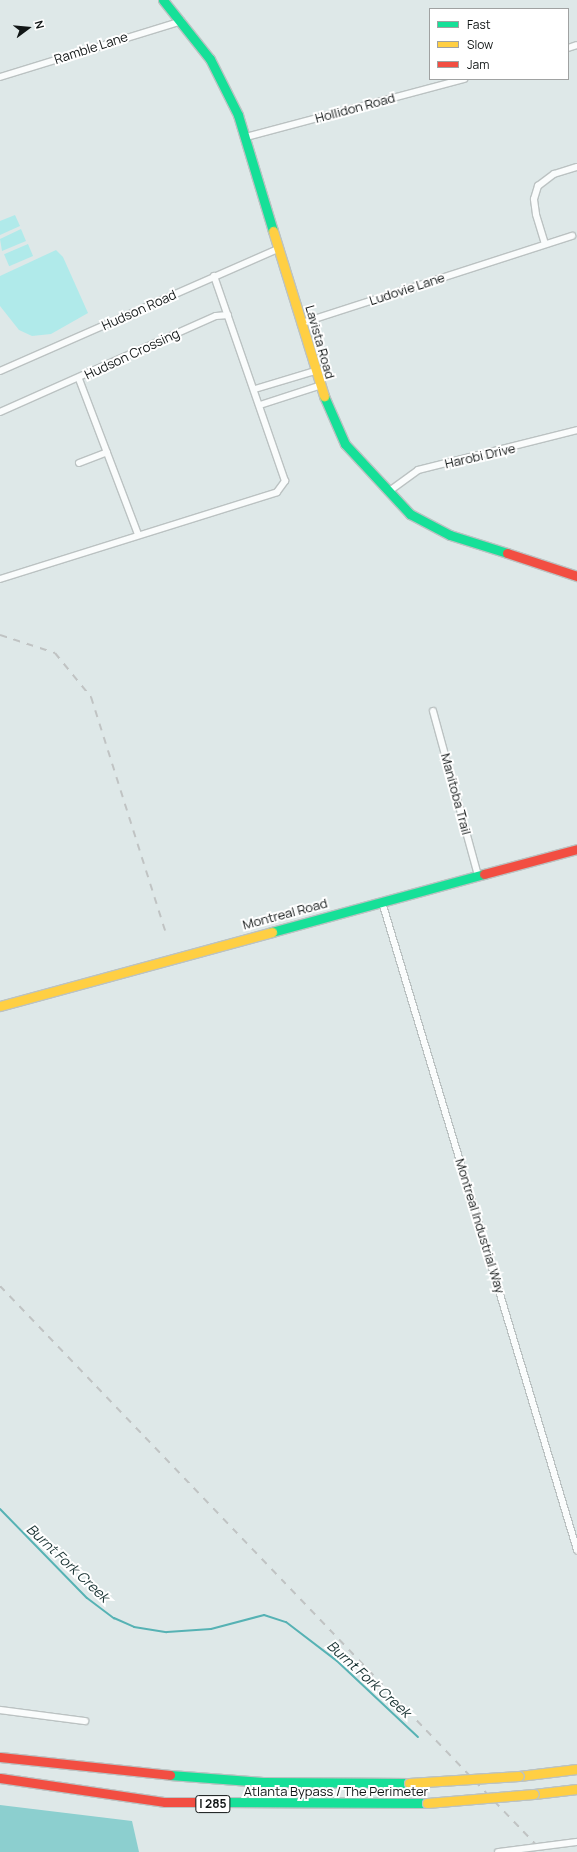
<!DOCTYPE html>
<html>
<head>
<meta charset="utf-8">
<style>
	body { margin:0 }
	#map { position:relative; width:577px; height:1852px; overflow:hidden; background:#dee8e8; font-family:Manrope,sans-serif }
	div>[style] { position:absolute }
	.green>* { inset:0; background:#b0eaea; transform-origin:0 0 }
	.forest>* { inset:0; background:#8ccfcf }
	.stream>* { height:2px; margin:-1px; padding:0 1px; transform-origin:1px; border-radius:1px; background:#56b2b4 }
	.roads { filter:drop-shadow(1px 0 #bbc2c2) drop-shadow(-1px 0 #bbc2c2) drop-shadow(0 1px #bbc2c2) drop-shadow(0 -1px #bbc2c2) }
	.street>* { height:6px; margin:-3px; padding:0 3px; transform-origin:3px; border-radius:3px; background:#fafcfc }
	.fast>* { height:9px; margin:-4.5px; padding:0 4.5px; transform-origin:4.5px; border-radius:4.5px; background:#16e098 }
	.slow>* { height:9px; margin:-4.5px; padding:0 4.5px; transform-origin:4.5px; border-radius:4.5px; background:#ffcf43 }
	.jam>* { height:9px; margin:-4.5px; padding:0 4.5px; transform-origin:4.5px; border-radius:4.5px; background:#f24e42 }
	.rail>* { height:2px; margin-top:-1px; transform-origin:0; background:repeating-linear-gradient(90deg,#c0c3c3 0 7px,transparent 0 14px) }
	.bridges { filter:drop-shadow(1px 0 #bbc2c2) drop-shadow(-1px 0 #bbc2c2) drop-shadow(0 1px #bbc2c2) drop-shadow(0 -1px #bbc2c2) }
	.street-bridge>* { height:6px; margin:-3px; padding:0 3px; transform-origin:3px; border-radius:3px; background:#fafcfc }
	.slow-bridge>* { height:9px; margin:-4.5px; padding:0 4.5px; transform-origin:4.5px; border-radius:4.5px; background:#ffcf43 }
	span { translate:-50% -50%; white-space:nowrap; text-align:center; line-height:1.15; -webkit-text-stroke:4px #fff; paint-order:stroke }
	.shield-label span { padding:1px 3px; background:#fff; border:1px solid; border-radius:3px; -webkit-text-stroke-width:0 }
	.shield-label { font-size:12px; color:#111616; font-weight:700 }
	.street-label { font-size:13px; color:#111616 }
	.water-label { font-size:14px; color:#183232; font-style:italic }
	.legend { position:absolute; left:429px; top:8px; width:140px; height:72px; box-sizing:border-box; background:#fff; border:1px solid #a0a2a2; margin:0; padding:5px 7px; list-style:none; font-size:12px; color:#111616 }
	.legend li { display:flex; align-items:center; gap:8px; height:20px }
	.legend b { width:20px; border:1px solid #a0a2a2 }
	.north { position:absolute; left:8px; top:8px; width:40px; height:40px; -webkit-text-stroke:3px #fff; paint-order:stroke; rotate:74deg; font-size:11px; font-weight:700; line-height:16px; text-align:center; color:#111616 }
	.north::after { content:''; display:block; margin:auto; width:14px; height:18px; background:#111616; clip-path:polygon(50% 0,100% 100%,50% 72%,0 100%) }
</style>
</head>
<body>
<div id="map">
	<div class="green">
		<i style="clip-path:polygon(15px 215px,20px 226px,0 235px,0 221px)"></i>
		<i style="clip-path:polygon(21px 229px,26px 241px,2px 251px,0 239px)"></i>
		<i style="left:28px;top:244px;width:13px;height:26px;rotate:67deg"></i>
		<i style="clip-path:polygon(56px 250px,63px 257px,88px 313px,51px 334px,32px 336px,19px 330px,0 306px,0 276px)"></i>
	</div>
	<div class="forest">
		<i style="clip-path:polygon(0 1805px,132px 1821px,139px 1852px,0 1852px)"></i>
	</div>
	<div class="stream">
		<i style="left:0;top:1509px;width:124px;rotate:45.7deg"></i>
		<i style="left:87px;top:1598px;width:34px;rotate:37deg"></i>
		<i style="left:114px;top:1618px;width:22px;rotate:24deg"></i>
		<i style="left:134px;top:1627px;width:33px;rotate:9deg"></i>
		<i style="left:167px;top:1632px;width:44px;rotate:-3.9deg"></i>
		<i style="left:211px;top:1629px;width:55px;rotate:-14.8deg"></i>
		<i style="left:264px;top:1615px;width:23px;rotate:18deg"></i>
		<i style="left:286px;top:1622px;width:64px;rotate:37.4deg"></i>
		<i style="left:337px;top:1661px;width:111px;rotate:43.2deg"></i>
	</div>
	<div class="roads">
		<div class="street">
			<i style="left:568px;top:48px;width:9px;rotate:-18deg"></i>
			<i style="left:0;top:77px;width:190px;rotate:-17.1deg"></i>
			<i style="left:246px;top:137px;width:226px;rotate:-14.9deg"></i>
			<i style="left:545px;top:244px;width:31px;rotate:-107deg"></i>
			<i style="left:536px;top:214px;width:15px;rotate:-98deg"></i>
			<i style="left:534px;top:199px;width:14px;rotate:-73deg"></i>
			<i style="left:538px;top:186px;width:20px;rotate:-37deg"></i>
			<i style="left:554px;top:174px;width:24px;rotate:-17deg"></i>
			<i style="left:302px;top:323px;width:284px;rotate:-17.9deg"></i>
			<i style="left:0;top:371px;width:304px;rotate:-23.7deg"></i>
			<i style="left:79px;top:379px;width:166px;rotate:69.2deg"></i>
			<i style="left:255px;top:389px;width:63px;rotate:-16.7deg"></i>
			<i style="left:260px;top:405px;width:62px;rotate:-17.9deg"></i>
			<i style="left:0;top:412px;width:236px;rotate:-24deg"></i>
			<i style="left:216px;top:316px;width:12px;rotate:-5deg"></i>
			<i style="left:79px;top:463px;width:30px;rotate:-21deg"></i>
			<i style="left:388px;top:492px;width:37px;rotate:-36deg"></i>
			<i style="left:418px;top:470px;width:164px;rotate:-14.1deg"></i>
			<i style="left:0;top:579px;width:290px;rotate:-17.4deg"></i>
			<i style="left:277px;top:492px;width:14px;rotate:-54deg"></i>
			<i style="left:285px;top:481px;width:217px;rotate:-109.1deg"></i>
			<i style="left:433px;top:711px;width:171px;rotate:74.7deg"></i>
			<i style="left:382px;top:902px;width:677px;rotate:73.25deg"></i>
			<i style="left:0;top:1710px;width:86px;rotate:7.4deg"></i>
		</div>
		<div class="fast">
			<i style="left:163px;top:0;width:75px;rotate:51.5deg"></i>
			<i style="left:210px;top:59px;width:63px;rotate:63.4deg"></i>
			<i style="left:238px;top:115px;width:121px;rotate:73.2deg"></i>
			<i style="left:324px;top:396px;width:52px;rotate:66.4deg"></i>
			<i style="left:345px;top:444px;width:96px;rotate:47.1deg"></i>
			<i style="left:410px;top:514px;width:45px;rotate:27.7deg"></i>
			<i style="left:450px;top:535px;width:60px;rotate:17.5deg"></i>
			<i style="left:272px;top:932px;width:220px;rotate:-15.3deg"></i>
			<i style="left:170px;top:1775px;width:93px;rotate:4.3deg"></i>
			<i style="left:263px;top:1782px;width:146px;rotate:0.4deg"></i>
			<i style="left:219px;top:1802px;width:208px;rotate:0.3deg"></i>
		</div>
		<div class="slow">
			<i style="left:273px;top:231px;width:173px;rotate:72.8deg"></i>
			<i style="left:0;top:1006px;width:282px;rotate:-15.2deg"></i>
			<i style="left:519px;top:1776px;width:58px;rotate:-6.9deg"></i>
			<i style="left:534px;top:1794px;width:43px;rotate:-6.6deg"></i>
		</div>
		<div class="jam">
			<i style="left:507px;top:553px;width:74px;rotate:18.2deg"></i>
			<i style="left:484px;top:874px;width:96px;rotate:-15deg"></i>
			<i style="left:0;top:1757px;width:171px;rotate:6deg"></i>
			<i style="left:0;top:1778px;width:167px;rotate:8.3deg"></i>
			<i style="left:165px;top:1802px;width:54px"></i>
		</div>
	</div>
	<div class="rail">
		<i style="left:0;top:635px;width:58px;rotate:18.1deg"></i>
		<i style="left:55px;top:653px;width:57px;rotate:50.7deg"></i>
		<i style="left:91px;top:697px;width:252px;rotate:72.4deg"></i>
		<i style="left:0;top:1286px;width:784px;rotate:46.19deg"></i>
	</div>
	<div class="bridges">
		<div class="street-bridge">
			<i style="left:498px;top:1852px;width:80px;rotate:-7.2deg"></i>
		</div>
		<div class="slow-bridge">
			<i style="left:409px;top:1783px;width:110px;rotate:-3.6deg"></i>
			<i style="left:427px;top:1803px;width:107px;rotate:-4.8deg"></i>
		</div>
	</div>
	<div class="shield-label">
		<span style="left:213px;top:1804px">I 285</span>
	</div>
	<div class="street-label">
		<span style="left:91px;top:48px;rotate:-18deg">Ramble Lane</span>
		<span style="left:355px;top:108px;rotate:-15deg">Hollidon Road</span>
		<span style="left:407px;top:289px;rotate:-18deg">Ludovie Lane</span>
		<span style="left:139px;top:310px;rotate:-24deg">Hudson Road</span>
		<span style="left:320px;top:342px;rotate:74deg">Lavista Road</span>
		<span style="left:132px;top:354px;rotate:-25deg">Hudson Crossing</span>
		<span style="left:480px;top:456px;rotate:-13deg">Harobi Drive</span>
		<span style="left:456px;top:794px;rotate:75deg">Manitoba Trail</span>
		<span style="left:285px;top:914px;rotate:-15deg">Montreal Road</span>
		<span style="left:480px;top:1226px;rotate:73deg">Montreal Industrial Way</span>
		<span style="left:336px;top:1791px">Atlanta Bypass / The Perimeter</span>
	</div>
	<div class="water-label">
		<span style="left:68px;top:1563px;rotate:43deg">Burnt Fork Creek</span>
		<span style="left:369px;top:1679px;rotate:42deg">Burnt Fork Creek</span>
	</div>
	<ul class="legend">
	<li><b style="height:5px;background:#16e098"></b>Fast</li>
	<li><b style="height:5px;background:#ffcf43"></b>Slow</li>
	<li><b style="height:5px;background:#f24e42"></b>Jam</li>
	</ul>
	<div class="north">N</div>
</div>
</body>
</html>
